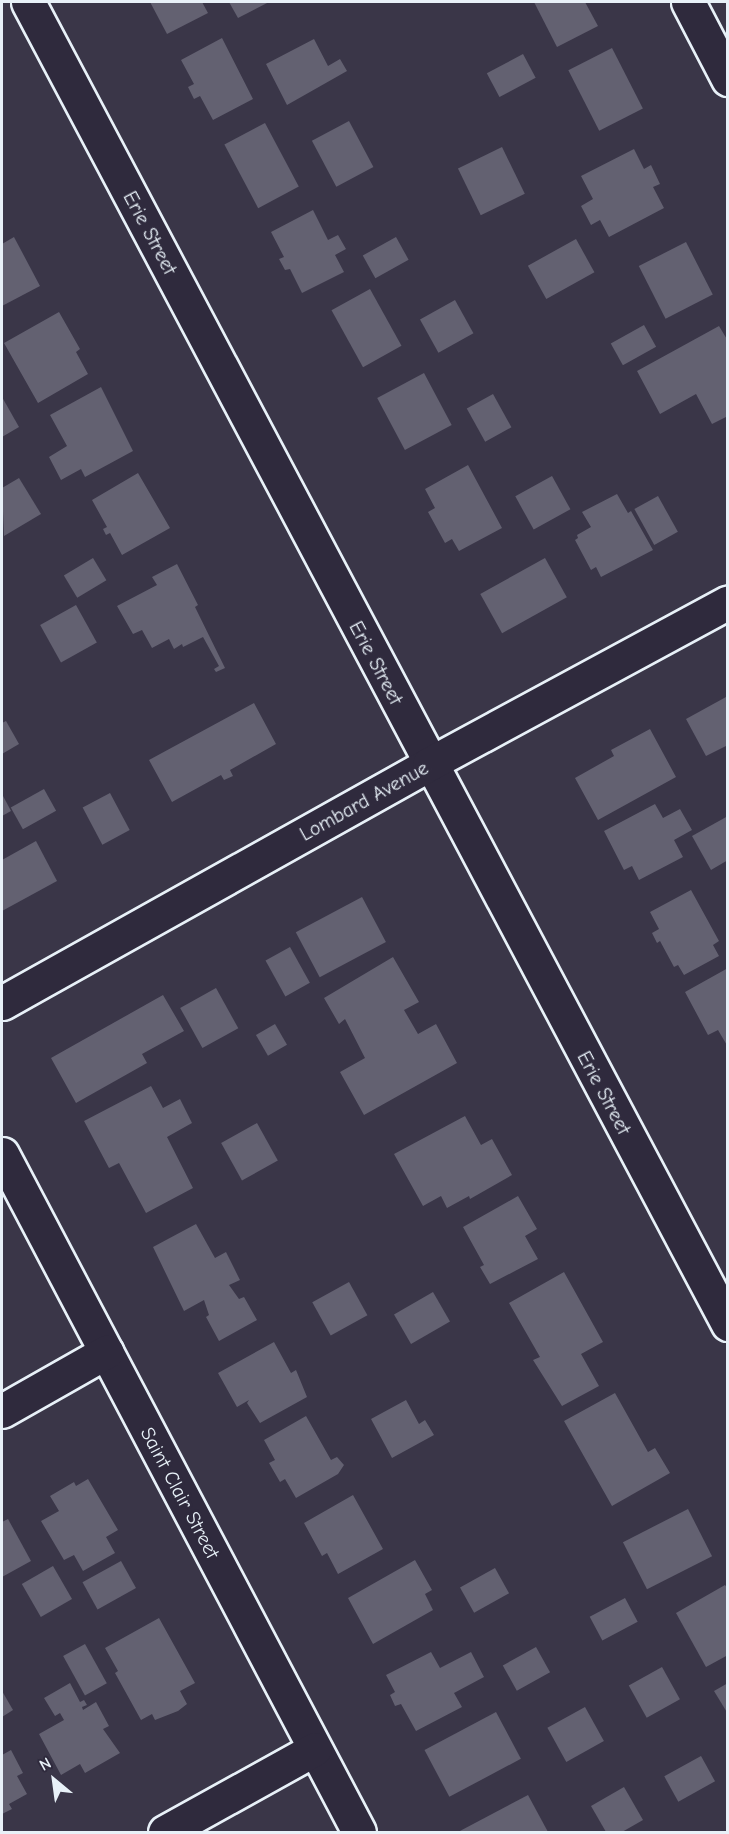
<!DOCTYPE html>
<html>
<head>
<meta charset="utf-8">
<style>
	body { margin:0 }
	#map { position:relative; width:729px; height:1834px; overflow:hidden; background:#3a3648; font-family:"Comic Neue",sans-serif }
	div>[style] { position:absolute }
	.building>* { inset:0; background:#636171; transform-origin:0 0 }
	.roads { filter:drop-shadow(2px 0 #e8f1f8) drop-shadow(-2px 0 #e8f1f8) drop-shadow(0 2px #e8f1f8) drop-shadow(0 -2px #e8f1f8) }
	.street>* { height:33px; margin:-16.5px; padding:0 16.5px; transform-origin:16.5px; border-radius:16.5px; background:#2f2a3d }
	span { translate:-50% -50%; white-space:nowrap; text-align:center; line-height:1.15; -webkit-text-stroke:5px #2f2a3d; paint-order:stroke }
	.street-label { font-size:20px; color:#e8f1f8 }
	.frame { position:absolute; inset:0; border:3px solid #e8f1f8; pointer-events:none }
	.north { position:absolute; left:24px; top:1750px; width:60px; height:60px; -webkit-text-stroke:4px #2f2a3d; paint-order:stroke; rotate:331deg; font-size:16px; font-weight:700; line-height:24px; text-align:center; color:#e8f1f8 }
	.north::after { content:''; display:block; margin:auto; width:21px; height:27px; background:#e8f1f8; clip-path:polygon(50% 0,100% 100%,50% 72%,0 100%) }
</style>
</head>
<body>
<div id="map">
	<div class="building">
		<i style="clip-path:polygon(150px 2px,202px 2px,208px 13px,167px 34px)"></i>
		<i style="clip-path:polygon(229px 2px,269px 2px,238px 18px)"></i>
		<i style="clip-path:polygon(534px 2px,585px 2px,598px 26px,557px 47px)"></i>
		<i style="clip-path:polygon(222px 38px,253px 99px,213px 120px,200px 96px,194px 99px,188px 87px,194px 84px,181px 60px)"></i>
		<i style="clip-path:polygon(314px 39px,328px 66px,340px 59px,347px 71px,287px 105px,266px 64px)"></i>
		<i style="left:612px;top:48px;width:68px;height:49px;rotate:63deg"></i>
		<i style="left:523px;top:54px;width:27px;height:41px;rotate:62deg"></i>
		<i style="left:349px;top:121px;width:52px;height:42px;rotate:62deg"></i>
		<i style="left:265px;top:123px;width:72px;height:46px;rotate:62deg"></i>
		<i style="left:502px;top:147px;width:52px;height:49px;rotate:64deg"></i>
		<i style="clip-path:polygon(634px 149px,644px 169px,651px 165px,660px 184px,653px 187px,664px 208px,609px 237px,600px 220px,591px 225px,581px 206px,593px 199px,581px 176px)"></i>
		<i style="clip-path:polygon(313px 210px,328px 240px,338px 235px,346px 249px,335px 255px,344px 272px,302px 293px,290px 269px,285px 270px,279px 259px,284px 257px,271px 232px)"></i>
		<i style="clip-path:polygon(14px 237px,40px 286px,2px 306px,2px 244px)"></i>
		<i style="left:396px;top:237px;width:26px;height:38px;rotate:61deg"></i>
		<i style="left:576px;top:239px;width:38px;height:55px;rotate:61deg"></i>
		<i style="left:686px;top:242px;width:59px;height:53px;rotate:63deg"></i>
		<i style="left:370px;top:289px;width:65px;height:44px;rotate:61deg"></i>
		<i style="left:455px;top:300px;width:38px;height:40px;rotate:61deg"></i>
		<i style="clip-path:polygon(59px 312px,80px 349px,76px 352px,88px 374px,38px 403px,4px 343px)"></i>
		<i style="left:644px;top:325px;width:25px;height:38px;rotate:61deg"></i>
		<i style="clip-path:polygon(719px 326px,728px 341px,728px 416px,712px 424px,696px 394px,660px 414px,637px 371px)"></i>
		<i style="left:424px;top:373px;width:59px;height:53px;rotate:62deg"></i>
		<i style="clip-path:polygon(101px 387px,133px 451px,85px 477px,81px 469px,61px 480px,49px 457px,67px 446px,50px 415px)"></i>
		<i style="left:493px;top:394px;width:38px;height:30px;rotate:61deg"></i>
		<i style="clip-path:polygon(2px 397px,19px 427px,2px 437px)"></i>
		<i style="clip-path:polygon(468px 465px,502px 528px,459px 551px,452px 539px,445px 543px,428px 512px,435px 508px,425px 489px)"></i>
		<i style="clip-path:polygon(138px 473px,170px 528px,122px 555px,110px 533px,106px 535px,103px 529px,107px 527px,92px 500px)"></i>
		<i style="left:552px;top:476px;width:38px;height:42px;rotate:61deg"></i>
		<i style="clip-path:polygon(19px 478px,41px 514px,4px 536px,2px 488px)"></i>
		<i style="clip-path:polygon(617px 494px,628px 513px,631px 511px,653px 550px,601px 577px,596px 567px,591px 570px,575px 540px,578px 538px,577px 535px,591px 527px,582px 512px)"></i>
		<i style="left:658px;top:496px;width:41px;height:27px;rotate:61deg"></i>
		<i style="left:93px;top:558px;width:26px;height:34px;rotate:59deg"></i>
		<i style="left:545px;top:558px;width:45px;height:74px;rotate:61deg"></i>
		<i style="clip-path:polygon(177px 564px,198px 605px,195px 607px,225px 668px,216px 672px,214px 669px,219px 666px,203px 637px,183px 647px,182px 644px,174px 649px,169px 639px,152px 648px,142px 630px,133px 634px,117px 606px,157px 585px,152px 577px)"></i>
		<i style="left:76px;top:605px;width:43px;height:41px;rotate:61deg"></i>
		<i style="clip-path:polygon(726px 697px,728px 745px,706px 756px,686px 719px)"></i>
		<i style="clip-path:polygon(254px 703px,276px 744px,230px 770px,233px 776px,224px 780px,221px 775px,172px 802px,149px 760px)"></i>
		<i style="clip-path:polygon(6px 721px,19px 744px,2px 754px,2px 723px)"></i>
		<i style="clip-path:polygon(650px 729px,676px 777px,598px 820px,575px 778px,614px 756px,611px 750px)"></i>
		<i style="left:44px;top:789px;width:25px;height:38px;rotate:61deg"></i>
		<i style="left:110px;top:793px;width:42px;height:31px;rotate:62deg"></i>
		<i style="clip-path:polygon(2px 794px,11px 811px,2px 816px)"></i>
		<i style="clip-path:polygon(655px 804px,663px 818px,680px 809px,692px 830px,674px 840px,683px 857px,639px 880px,632px 866px,624px 870px,604px 831px)"></i>
		<i style="clip-path:polygon(728px 816px,728px 860px,711px 870px,692px 836px)"></i>
		<i style="clip-path:polygon(36px 841px,57px 881px,2px 911px,2px 860px)"></i>
		<i style="clip-path:polygon(691px 890px,719px 941px,713px 945px,719px 956px,684px 975px,678px 965px,674px 967px,660px 941px,657px 943px,652px 933px,659px 929px,650px 912px)"></i>
		<i style="left:362px;top:897px;width:51px;height:75px;rotate:62deg"></i>
		<i style="left:290px;top:947px;width:41px;height:28px;rotate:61deg"></i>
		<i style="clip-path:polygon(393px 957px,419px 1002px,404px 1010px,418px 1034px,436px 1024px,457px 1063px,364px 1115px,340px 1072px,365px 1058px,345px 1019px,339px 1024px,324px 998px)"></i>
		<i style="clip-path:polygon(728px 968px,728px 1047px,718px 1030px,708px 1035px,685px 992px)"></i>
		<i style="left:216px;top:988px;width:46px;height:41px;rotate:61deg"></i>
		<i style="clip-path:polygon(163px 995px,184px 1031px,142px 1054px,147px 1063px,76px 1103px,51px 1058px)"></i>
		<i style="left:275px;top:1024px;width:24px;height:22px;rotate:60deg"></i>
		<i style="clip-path:polygon(151px 1086px,163px 1108px,180px 1099px,192px 1123px,167px 1137px,193px 1188px,146px 1213px,119px 1163px,109px 1168px,84px 1121px)"></i>
		<i style="clip-path:polygon(465px 1116px,481px 1145px,492px 1139px,512px 1175px,470px 1199px,469px 1196px,447px 1208px,441px 1196px,423px 1206px,394px 1154px)"></i>
		<i style="left:257px;top:1123px;width:43px;height:41px;rotate:61deg"></i>
		<i style="clip-path:polygon(518px 1196px,537px 1229px,525px 1236px,538px 1259px,490px 1284px,480px 1267px,484px 1265px,463px 1227px)"></i>
		<i style="clip-path:polygon(196px 1224px,215px 1258px,226px 1252px,240px 1280px,229px 1285px,239px 1299px,244px 1297px,257px 1320px,219px 1341px,206px 1317px,209px 1315px,204px 1300px,184px 1311px,153px 1247px)"></i>
		<i style="clip-path:polygon(564px 1272px,603px 1342px,581px 1354px,599px 1386px,562px 1406px,533px 1360px,540px 1357px,509px 1303px)"></i>
		<i style="left:349px;top:1282px;width:38px;height:42px;rotate:61deg"></i>
		<i style="left:433px;top:1292px;width:34px;height:45px;rotate:60deg"></i>
		<i style="clip-path:polygon(274px 1342px,291px 1373px,296px 1370px,307px 1397px,260px 1423px,247px 1403px,249px 1400px,237px 1407px,218px 1373px)"></i>
		<i style="clip-path:polygon(615px 1393px,648px 1452px,655px 1448px,670px 1473px,612px 1506px,564px 1421px)"></i>
		<i style="clip-path:polygon(406px 1400px,419px 1424px,425px 1420px,434px 1435px,392px 1458px,371px 1419px)"></i>
		<i style="clip-path:polygon(306px 1416px,331px 1460px,337px 1457px,344px 1465px,338px 1474px,296px 1498px,285px 1479px,280px 1482px,269px 1463px,275px 1460px,264px 1440px)"></i>
		<i style="clip-path:polygon(88px 1479px,118px 1530px,106px 1537px,115px 1553px,83px 1571px,74px 1555px,64px 1560px,41px 1521px,59px 1511px,50px 1496px,74px 1482px,76px 1486px)"></i>
		<i style="clip-path:polygon(353px 1495px,383px 1549px,338px 1574px,327px 1553px,322px 1556px,304px 1523px)"></i>
		<i style="left:688px;top:1509px;width:53px;height:73px;rotate:63deg"></i>
		<i style="clip-path:polygon(8px 1519px,31px 1561px,2px 1577px,2px 1522px)"></i>
		<i style="clip-path:polygon(415px 1560px,432px 1590px,425px 1594px,433px 1610px,373px 1644px,348px 1598px)"></i>
		<i style="left:121px;top:1561px;width:31px;height:44px;rotate:61deg"></i>
		<i style="left:53px;top:1566px;width:38px;height:36px;rotate:60deg"></i>
		<i style="left:495px;top:1568px;width:29px;height:40px;rotate:61deg"></i>
		<i style="clip-path:polygon(725px 1585px,728px 1589px,728px 1655px,706px 1667px,676px 1613px)"></i>
		<i style="left:625px;top:1598px;width:27px;height:40px;rotate:62deg"></i>
		<i style="clip-path:polygon(159px 1618px,195px 1683px,180px 1691px,187px 1704px,178px 1711px,155px 1720px,152px 1714px,141px 1720px,115px 1673px,118px 1671px,105px 1648px)"></i>
		<i style="left:85px;top:1644px;width:45px;height:25px;rotate:61deg"></i>
		<i style="left:536px;top:1647px;width:29px;height:38px;rotate:61deg"></i>
		<i style="clip-path:polygon(431px 1652px,440px 1668px,471px 1652px,484px 1677px,454px 1693px,462px 1707px,416px 1731px,401px 1704px,395px 1706px,390px 1695px,395px 1692px,386px 1675px)"></i>
		<i style="left:662px;top:1667px;width:37px;height:38px;rotate:61deg"></i>
		<i style="clip-path:polygon(70px 1683px,80px 1702px,84px 1700px,87px 1705px,82px 1707px,83px 1710px,96px 1702px,109px 1726px,103px 1729px,120px 1753px,85px 1773px,80px 1764px,61px 1775px,39px 1734px,64px 1720px,60px 1713px,55px 1716px,44px 1698px)"></i>
		<i style="clip-path:polygon(728px 1683px,728px 1714px,714px 1691px)"></i>
		<i style="clip-path:polygon(2px 1691px,13px 1710px,2px 1717px)"></i>
		<i style="left:585px;top:1707px;width:39px;height:43px;rotate:61deg"></i>
		<i style="left:496px;top:1712px;width:53px;height:81px;rotate:62deg"></i>
		<i style="clip-path:polygon(11px 1750px,23px 1773px,17px 1776px,27px 1794px,9px 1804px,12px 1809px,2px 1814px,2px 1755px)"></i>
		<i style="left:701px;top:1756px;width:29px;height:42px;rotate:61deg"></i>
		<i style="clip-path:polygon(624px 1787px,643px 1820px,622px 1832px,606px 1832px,591px 1806px)"></i>
		<i style="clip-path:polygon(528px 1795px,548px 1832px,458px 1832px)"></i>
	</div>
	<div class="roads">
		<div class="street">
			<i style="left:28px;top:2px;width:1496px;rotate:62.1deg"></i>
			<i style="left:688px;top:2px;width:87px;rotate:62.5deg"></i>
			<i style="left:2px;top:1003px;width:489px;rotate:-29.2deg"></i>
			<i style="left:429px;top:764px;width:340px;rotate:-28.4deg"></i>
			<i style="left:2px;top:1154px;width:766px;rotate:62.23deg"></i>
			<i style="left:2px;top:1411px;width:120px;rotate:-29.6deg"></i>
			<i style="left:165px;top:1832px;width:171px;rotate:-29deg"></i>
		</div>
	</div>
	<div class="street-label">
		<span style="left:150px;top:233px;rotate:62deg">Erie Street</span>
		<span style="left:376px;top:663px;rotate:62deg">Erie Street</span>
		<span style="left:364px;top:801px;rotate:-29deg">Lombard Avenue</span>
		<span style="left:604px;top:1093px;rotate:62deg">Erie Street</span>
		<span style="left:180px;top:1493px;rotate:62deg">Saint Clair Street</span>
	</div>
	<div class="frame"></div>
	<div class="north">N</div>
</div>
</body>
</html>
